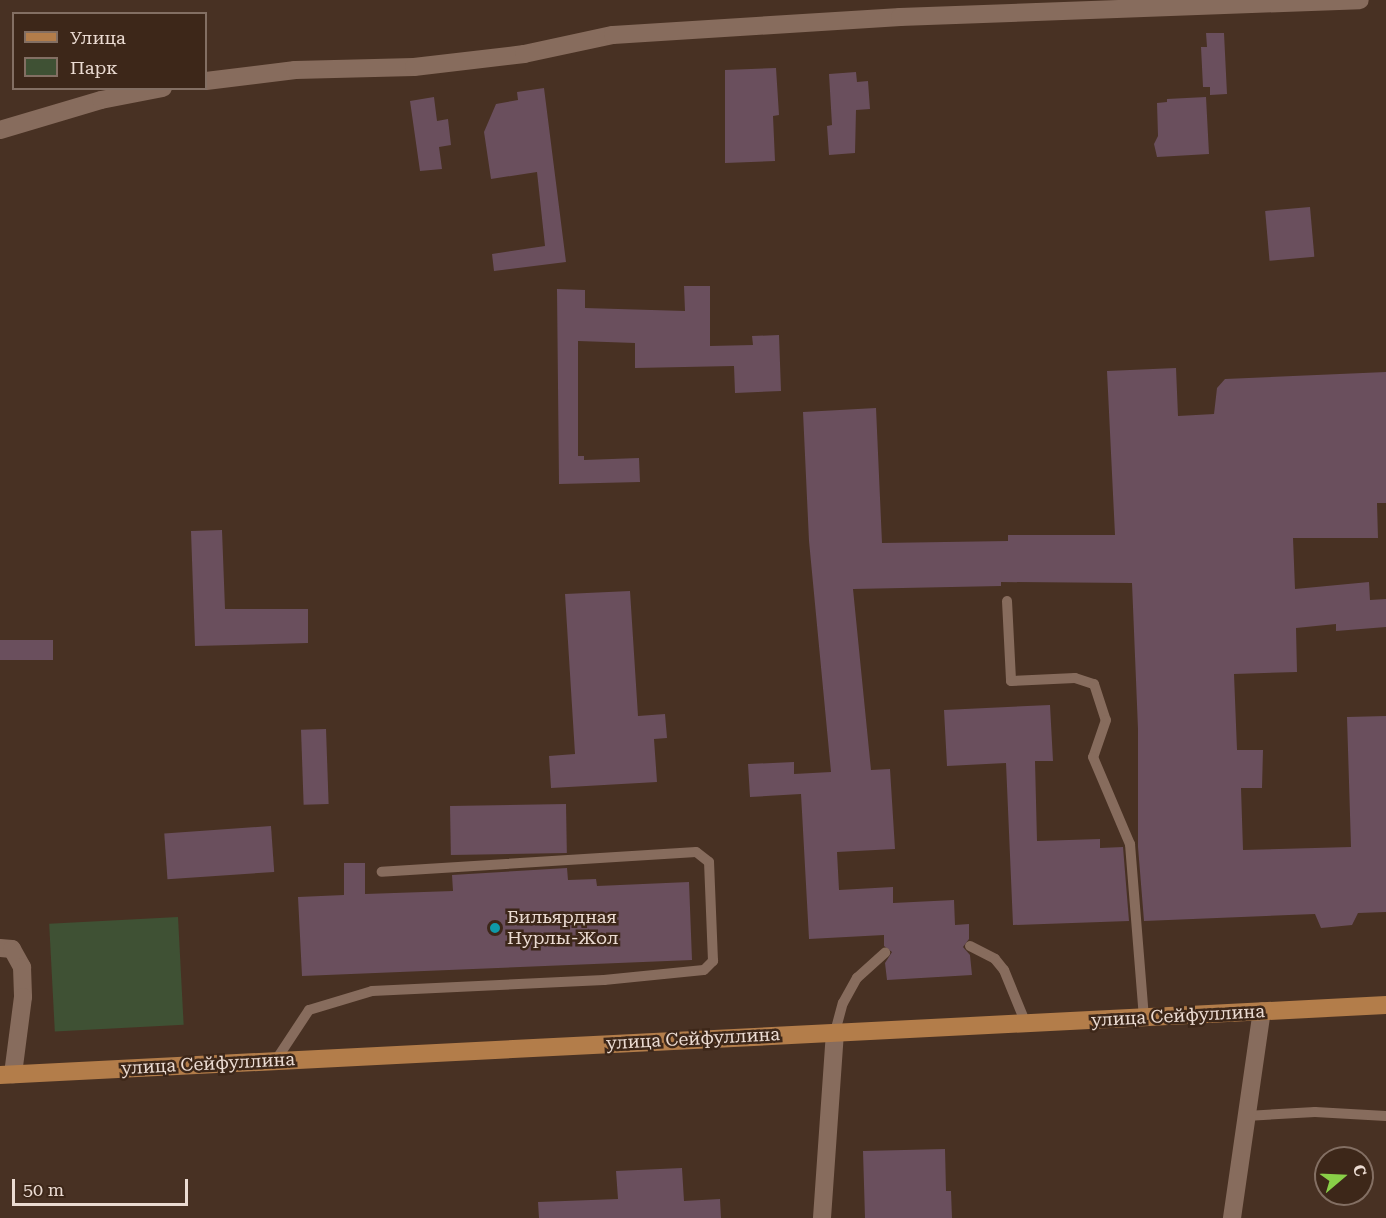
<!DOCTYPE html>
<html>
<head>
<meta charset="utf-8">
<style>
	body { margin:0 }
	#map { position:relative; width:1386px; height:1218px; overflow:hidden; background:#483123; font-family:"Roboto Serif",serif }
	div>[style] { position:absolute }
	.green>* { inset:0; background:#3f5134; transform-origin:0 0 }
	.building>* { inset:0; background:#6a4f5d; transform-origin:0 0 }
	.lane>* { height:10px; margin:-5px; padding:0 5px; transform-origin:5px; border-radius:5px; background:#876c5d }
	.street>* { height:18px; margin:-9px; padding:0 9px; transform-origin:9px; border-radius:9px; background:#876c5d }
	.primary>* { height:18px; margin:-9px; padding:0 9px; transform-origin:9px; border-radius:9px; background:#b37d4a }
	.dots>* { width:16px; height:16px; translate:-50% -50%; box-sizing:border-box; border:3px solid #3d2719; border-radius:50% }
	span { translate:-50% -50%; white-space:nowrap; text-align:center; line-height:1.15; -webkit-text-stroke:5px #3d2719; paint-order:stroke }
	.poi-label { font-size:18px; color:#ebdbd2 }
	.left { translate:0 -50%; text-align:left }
	.street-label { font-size:18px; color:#ebdbd2 }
	.legend { position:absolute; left:12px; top:12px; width:195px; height:78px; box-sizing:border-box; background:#3d2719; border:2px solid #836f63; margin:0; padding:8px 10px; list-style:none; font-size:18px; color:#ebdbd2 }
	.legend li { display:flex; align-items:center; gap:12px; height:30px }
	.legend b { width:30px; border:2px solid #836f63 }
	.north { position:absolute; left:1314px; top:1146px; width:60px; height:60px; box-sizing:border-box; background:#3d2719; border:2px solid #836f63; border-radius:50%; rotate:71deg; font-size:16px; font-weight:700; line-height:24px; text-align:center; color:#ebdbd2 }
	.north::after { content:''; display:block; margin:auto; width:21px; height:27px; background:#89cf48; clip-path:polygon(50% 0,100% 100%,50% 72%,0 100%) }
	.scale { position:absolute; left:12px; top:1179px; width:176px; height:27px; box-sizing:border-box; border:3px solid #ebdbd2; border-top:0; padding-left:8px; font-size:18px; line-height:21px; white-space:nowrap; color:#ebdbd2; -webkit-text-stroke:4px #3d2719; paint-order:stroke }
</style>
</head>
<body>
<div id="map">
	<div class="green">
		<i style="left:178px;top:917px;width:108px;height:129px;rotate:87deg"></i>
	</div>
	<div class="building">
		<i style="clip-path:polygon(1206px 33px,1224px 33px,1227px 94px,1210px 95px,1210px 87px,1203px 87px,1201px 47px,1207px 47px)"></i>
		<i style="clip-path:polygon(776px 68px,779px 115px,773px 116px,775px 161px,725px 163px,725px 70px)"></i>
		<i style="clip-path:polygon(856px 72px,857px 82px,868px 81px,870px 109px,856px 110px,855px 153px,829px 155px,827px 126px,832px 125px,829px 74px)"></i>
		<i style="clip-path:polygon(544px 88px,566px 262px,494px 271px,492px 254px,545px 246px,537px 172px,491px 179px,484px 132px,496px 104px,518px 100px,517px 92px)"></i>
		<i style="clip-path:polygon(434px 97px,437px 121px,448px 119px,451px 145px,439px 147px,442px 169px,420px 171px,410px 101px)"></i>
		<i style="clip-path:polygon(1206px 97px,1209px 154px,1157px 157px,1154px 144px,1158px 136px,1157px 103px,1167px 102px,1167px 99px)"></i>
		<i style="left:1310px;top:207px;width:50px;height:45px;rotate:85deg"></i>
		<i style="clip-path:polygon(684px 286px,710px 286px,710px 346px,753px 345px,752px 336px,779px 335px,781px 391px,735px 393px,734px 366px,635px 368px,635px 343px,578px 341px,578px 456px,584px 456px,584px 460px,639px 458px,640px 482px,559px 484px,557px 289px,585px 290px,585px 308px,685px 311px)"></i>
		<i style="clip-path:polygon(1176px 368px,1178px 416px,1214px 414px,1217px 388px,1225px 379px,1386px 372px,1386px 503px,1377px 503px,1378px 538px,1293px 538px,1295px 589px,1369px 582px,1370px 600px,1386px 599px,1386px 627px,1336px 631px,1336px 624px,1296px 628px,1297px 672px,1234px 674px,1237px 750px,1263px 750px,1262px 788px,1241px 788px,1243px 850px,1351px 847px,1347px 717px,1386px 716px,1386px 912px,1358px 913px,1352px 925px,1321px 928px,1315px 914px,1144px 921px,1138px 847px,1138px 729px,1132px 583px,1001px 582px,1001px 586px,853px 589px,871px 770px,890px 769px,895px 849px,837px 852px,839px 890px,893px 887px,893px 903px,954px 900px,955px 925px,969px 924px,969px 939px,963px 947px,970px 955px,972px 975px,887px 980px,885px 963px,892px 952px,884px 946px,884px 935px,809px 939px,801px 794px,750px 797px,748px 764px,794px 762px,794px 774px,831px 772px,809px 541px,803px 412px,876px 408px,882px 543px,1008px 541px,1008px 535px,1115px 535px,1107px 371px)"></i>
		<i style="clip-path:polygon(222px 530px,225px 609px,308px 609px,308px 643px,195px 646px,191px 531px)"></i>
		<i style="clip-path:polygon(630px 591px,638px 716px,665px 714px,667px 738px,654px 739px,657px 782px,551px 788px,549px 756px,575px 754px,565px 594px)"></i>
		<i style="left:0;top:640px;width:53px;height:20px"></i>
		<i style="clip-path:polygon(1050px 705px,1053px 761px,1035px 761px,1037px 841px,1100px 839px,1100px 848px,1123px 847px,1129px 921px,1013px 925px,1006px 763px,947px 766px,944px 710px)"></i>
		<i style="left:326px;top:729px;width:75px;height:25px;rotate:88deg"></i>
		<i style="left:566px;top:804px;width:49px;height:116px;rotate:89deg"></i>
		<i style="left:271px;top:826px;width:46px;height:107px;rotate:86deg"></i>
		<i style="clip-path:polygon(344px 863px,365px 863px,365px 894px,453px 891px,452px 875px,567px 868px,568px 880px,596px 879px,597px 886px,689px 882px,692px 960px,302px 976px,298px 897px,344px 895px)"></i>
		<i style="clip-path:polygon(945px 1149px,946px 1191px,951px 1191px,952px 1218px,865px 1218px,863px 1151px)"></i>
		<i style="clip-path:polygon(682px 1168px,684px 1201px,720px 1199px,721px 1218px,539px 1218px,538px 1202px,618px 1199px,616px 1171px)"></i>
	</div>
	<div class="lane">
		<i style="left:1007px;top:601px;width:80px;rotate:87.1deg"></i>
		<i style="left:1011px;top:681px;width:64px;rotate:-2.7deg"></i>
		<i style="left:1075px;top:678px;width:20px;rotate:18deg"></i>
		<i style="left:1094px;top:684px;width:38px;rotate:72deg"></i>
		<i style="left:1106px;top:720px;width:39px;rotate:109deg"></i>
		<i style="left:1093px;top:757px;width:95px;rotate:67deg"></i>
		<i style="left:1130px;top:844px;width:175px;rotate:85.4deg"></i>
		<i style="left:970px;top:946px;width:28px;rotate:27deg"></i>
		<i style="left:995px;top:959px;width:14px;rotate:51deg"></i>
		<i style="left:1004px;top:970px;width:58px;rotate:67.8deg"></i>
		<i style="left:835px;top:1032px;width:30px;rotate:-75deg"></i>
		<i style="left:843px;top:1003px;width:29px;rotate:-61deg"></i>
		<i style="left:857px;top:978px;width:38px;rotate:-42deg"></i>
		<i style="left:276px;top:1060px;width:60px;rotate:-56.6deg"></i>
		<i style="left:309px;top:1010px;width:66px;rotate:-16.8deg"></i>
		<i style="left:372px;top:991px;width:232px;rotate:-2.7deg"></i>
		<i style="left:604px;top:980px;width:100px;rotate:-5.7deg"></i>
		<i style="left:704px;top:970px;width:13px;rotate:-45deg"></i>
		<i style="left:713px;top:961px;width:99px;rotate:-92.3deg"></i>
		<i style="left:709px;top:862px;width:16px;rotate:-142deg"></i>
		<i style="left:696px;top:852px;width:315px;rotate:176.4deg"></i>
		<i style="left:1246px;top:1116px;width:69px;rotate:-3.3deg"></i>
		<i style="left:1315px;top:1112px;width:71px;rotate:3.2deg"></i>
	</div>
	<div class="street">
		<i style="left:206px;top:81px;width:90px;rotate:-7deg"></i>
		<i style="left:295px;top:70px;width:119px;rotate:-1.4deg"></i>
		<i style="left:414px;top:67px;width:111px;rotate:-6.7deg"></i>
		<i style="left:524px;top:54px;width:91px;rotate:-12.1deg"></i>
		<i style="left:613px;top:35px;width:288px;rotate:-3.6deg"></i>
		<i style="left:900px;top:17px;width:460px;rotate:-2.1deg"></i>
		<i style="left:0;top:130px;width:105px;rotate:-16.5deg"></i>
		<i style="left:101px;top:100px;width:63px;rotate:-11deg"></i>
		<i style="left:0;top:948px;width:12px;rotate:5deg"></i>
		<i style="left:12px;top:949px;width:21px;rotate:61deg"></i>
		<i style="left:22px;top:967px;width:30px;rotate:88deg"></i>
		<i style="left:23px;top:997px;width:78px;rotate:97.4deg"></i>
		<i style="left:822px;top:1218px;width:186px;rotate:-86deg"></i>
		<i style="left:1232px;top:1218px;width:209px;rotate:-81.8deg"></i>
	</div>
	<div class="primary">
		<i style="left:0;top:1075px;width:1388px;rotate:-2.89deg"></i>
	</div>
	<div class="dots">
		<i style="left:495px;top:928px;background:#0f9aa8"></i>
	</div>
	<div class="poi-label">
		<span class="left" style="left:507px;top:928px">Бильярдная<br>Нурлы-Жол</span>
	</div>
	<div class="street-label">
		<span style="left:1178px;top:1016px;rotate:-3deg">улица Сейфуллина</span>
		<span style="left:693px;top:1039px;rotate:-3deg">улица Сейфуллина</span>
		<span style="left:208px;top:1064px;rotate:-3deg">улица Сейфуллина</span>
	</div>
	<ul class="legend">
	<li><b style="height:8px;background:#b37d4a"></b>Улица</li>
	<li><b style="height:16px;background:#3f5134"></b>Парк</li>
	</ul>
	<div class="north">С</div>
	<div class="scale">50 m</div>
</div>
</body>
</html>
